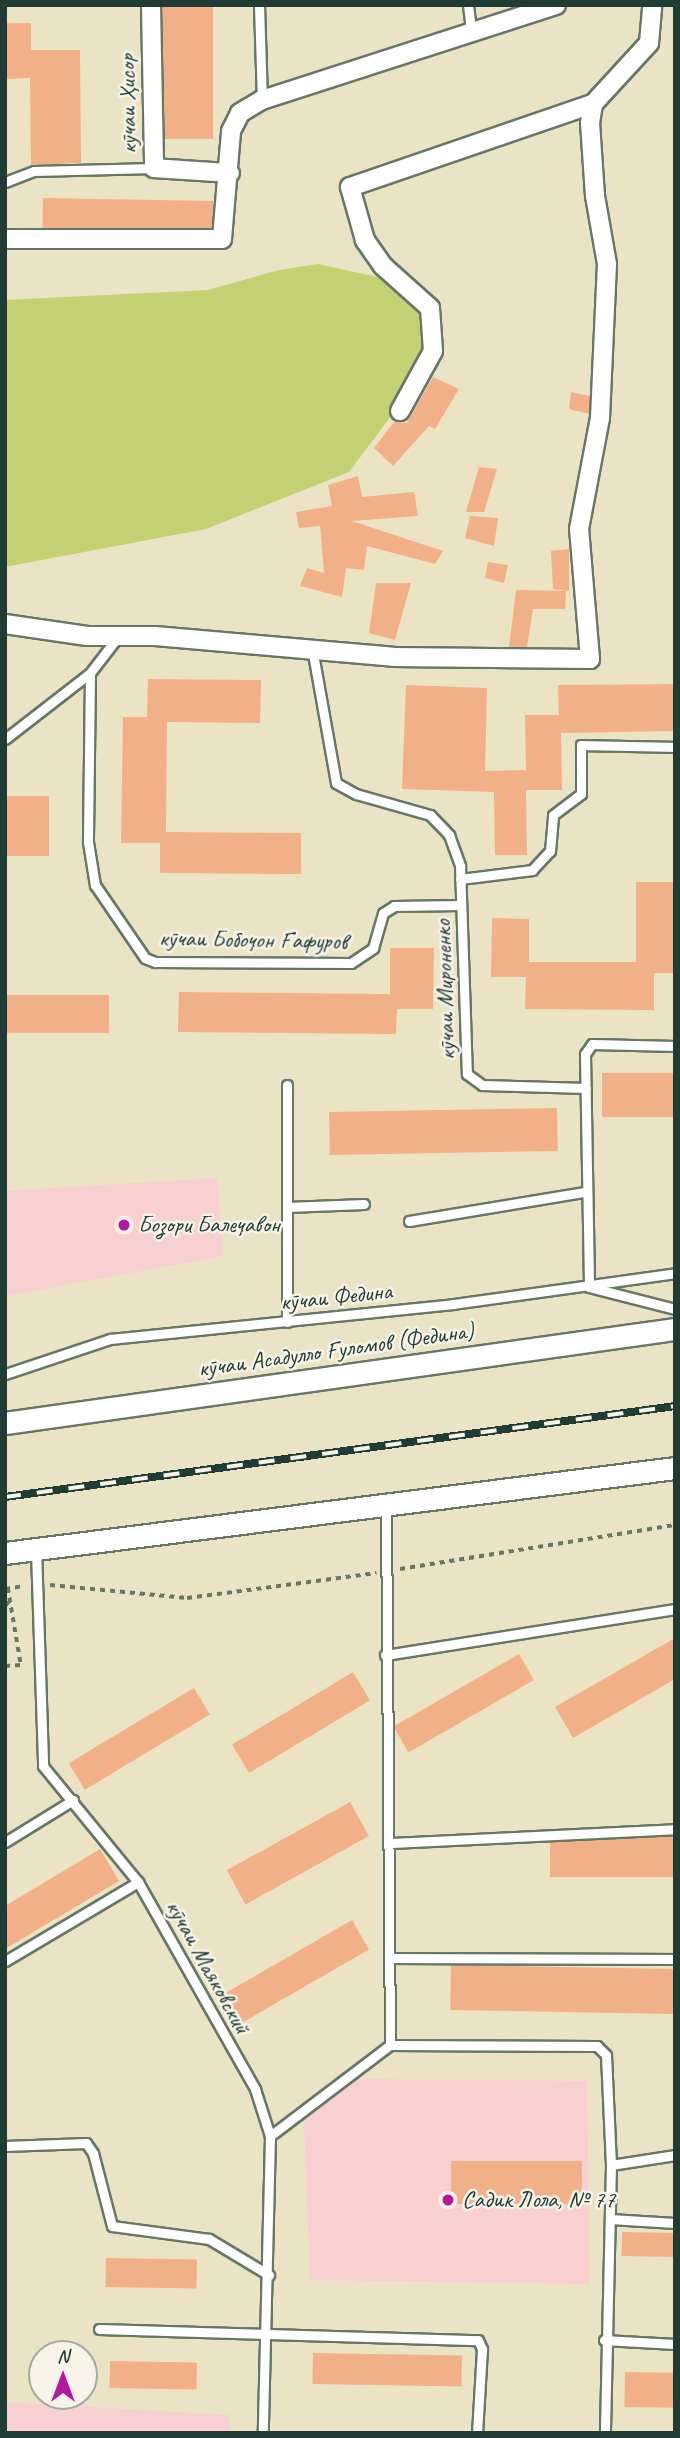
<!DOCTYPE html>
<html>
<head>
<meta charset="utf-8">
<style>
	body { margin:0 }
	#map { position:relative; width:680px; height:2438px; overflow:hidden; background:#ebe4c4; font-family:Caveat,sans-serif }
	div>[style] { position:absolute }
	.built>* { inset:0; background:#f7d0cf }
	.green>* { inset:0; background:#c4d172 }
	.building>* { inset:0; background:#f1b088; transform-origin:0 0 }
	.path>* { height:3.5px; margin-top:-1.75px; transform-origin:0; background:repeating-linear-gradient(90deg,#676 0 5px,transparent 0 10px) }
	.roads { filter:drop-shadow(2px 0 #676) drop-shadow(-2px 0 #676) drop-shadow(0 2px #676) drop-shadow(0 -2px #676) }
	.service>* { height:9px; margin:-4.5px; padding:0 4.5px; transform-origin:4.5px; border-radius:4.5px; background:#fff }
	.minor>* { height:18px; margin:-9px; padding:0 9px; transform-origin:9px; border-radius:9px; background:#fff }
	.tertiary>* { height:21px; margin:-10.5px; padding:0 10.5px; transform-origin:10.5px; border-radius:10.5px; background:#fff }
	.rail>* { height:8px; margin-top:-4px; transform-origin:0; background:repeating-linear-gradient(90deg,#f7f3e8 0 16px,#1f3d34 0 32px); box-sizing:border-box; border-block:2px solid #1f3d34 }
	.dots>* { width:19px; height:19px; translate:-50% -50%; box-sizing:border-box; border:4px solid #f7f3e8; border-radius:50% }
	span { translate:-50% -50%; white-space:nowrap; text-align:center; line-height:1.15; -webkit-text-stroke:5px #f7f3e8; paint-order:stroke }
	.street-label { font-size:24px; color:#1f3d34 }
	.poi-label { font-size:24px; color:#1f3d34 }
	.left { translate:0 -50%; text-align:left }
	.frame { position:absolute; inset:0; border:7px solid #1f3d34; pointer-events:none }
	.north { position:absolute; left:28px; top:2340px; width:70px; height:70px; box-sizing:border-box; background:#f7f3e8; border:2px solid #a1aaa0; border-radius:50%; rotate:0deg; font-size:19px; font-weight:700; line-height:28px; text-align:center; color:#1f3d34 }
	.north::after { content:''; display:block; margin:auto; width:24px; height:32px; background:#b5179e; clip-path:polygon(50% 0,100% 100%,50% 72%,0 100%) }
</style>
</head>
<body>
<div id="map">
	<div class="built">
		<i style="clip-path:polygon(217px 1178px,223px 1256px,5px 1296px,5px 1191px)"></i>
		<i style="clip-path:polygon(355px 2079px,587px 2081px,590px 2284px,310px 2280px,304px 2119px)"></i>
		<i style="clip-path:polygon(5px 2402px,229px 2415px,231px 2433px,5px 2433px)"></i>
	</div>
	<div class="green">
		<i style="clip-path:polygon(318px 264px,391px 280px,427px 316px,425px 371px,349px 472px,206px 529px,5px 567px,5px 300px,208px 290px,279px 270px)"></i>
	</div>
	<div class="building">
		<i style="left:162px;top:5px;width:51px;height:134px"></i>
		<i style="clip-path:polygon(5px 23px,31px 23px,31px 50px,80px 50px,81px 163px,31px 165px,30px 78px,5px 79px)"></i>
		<i style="left:43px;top:198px;width:171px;height:30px;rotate:1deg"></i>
		<i style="clip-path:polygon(433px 377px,459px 389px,435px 429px,429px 426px,393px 466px,374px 448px,395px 421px,407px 423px)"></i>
		<i style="clip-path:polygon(571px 392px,590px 396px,589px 414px,569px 409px)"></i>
		<i style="clip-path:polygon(479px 467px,497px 469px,484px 512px,466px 512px)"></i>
		<i style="clip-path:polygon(358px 476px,362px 497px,414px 492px,418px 516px,352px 521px,443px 551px,435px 564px,367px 546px,364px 570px,346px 568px,342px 597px,300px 586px,307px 568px,324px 573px,320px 526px,299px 528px,296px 512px,332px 506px,328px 485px)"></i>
		<i style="clip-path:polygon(470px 516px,498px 518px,494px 546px,465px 538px)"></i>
		<i style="clip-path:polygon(569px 549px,569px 591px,553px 589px,551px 551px)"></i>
		<i style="clip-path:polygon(488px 562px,508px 565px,504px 583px,485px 578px)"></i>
		<i style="clip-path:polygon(376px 583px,411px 583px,395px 640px,369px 633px)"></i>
		<i style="clip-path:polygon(516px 590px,566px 591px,565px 609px,533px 609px,527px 647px,509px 647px)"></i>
		<i style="clip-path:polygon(148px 679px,261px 680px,260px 723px,167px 722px,166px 832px,301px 833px,301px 874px,160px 873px,160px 843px,121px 843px,123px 717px,147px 717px)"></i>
		<i style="clip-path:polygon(675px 684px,675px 731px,561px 733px,562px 790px,526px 790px,527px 855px,495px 855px,494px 792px,402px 789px,406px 685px,487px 688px,485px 771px,526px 770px,525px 715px,559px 715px,558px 685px)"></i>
		<i style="left:5px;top:796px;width:44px;height:60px"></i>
		<i style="clip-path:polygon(636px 882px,675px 882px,675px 973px,654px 973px,654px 1010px,525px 1009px,526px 977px,491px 977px,492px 918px,529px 919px,529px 962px,636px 962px)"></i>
		<i style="clip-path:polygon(390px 948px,434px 948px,433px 1009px,397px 1009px,396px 1034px,178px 1032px,179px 992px,390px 994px)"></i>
		<i style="left:5px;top:995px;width:104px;height:38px"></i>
		<i style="left:602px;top:1073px;width:73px;height:44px"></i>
		<i style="left:557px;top:1108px;width:43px;height:228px;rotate:89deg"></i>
		<i style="clip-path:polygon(675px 1638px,675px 1679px,573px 1738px,555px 1707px)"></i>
		<i style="left:519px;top:1654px;width:30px;height:145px;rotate:60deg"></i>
		<i style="left:353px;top:1672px;width:33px;height:141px;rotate:59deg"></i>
		<i style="left:194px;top:1688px;width:31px;height:146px;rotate:59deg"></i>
		<i style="left:350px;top:1802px;width:39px;height:141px;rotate:61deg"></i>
		<i style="left:675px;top:1837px;width:40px;height:125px;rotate:90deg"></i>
		<i style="clip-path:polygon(100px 1849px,119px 1881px,5px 1949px,5px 1906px)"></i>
		<i style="left:352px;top:1920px;width:34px;height:147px;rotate:60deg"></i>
		<i style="left:451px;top:1965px;width:224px;height:45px;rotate:1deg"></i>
		<i style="left:451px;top:2161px;width:131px;height:43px"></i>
		<i style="left:622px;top:2232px;width:53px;height:24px;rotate:1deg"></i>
		<i style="left:106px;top:2258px;width:91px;height:29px;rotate:1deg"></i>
		<i style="left:313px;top:2353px;width:149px;height:31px;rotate:1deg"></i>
		<i style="left:110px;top:2361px;width:87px;height:27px;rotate:1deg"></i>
		<i style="left:625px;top:2372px;width:50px;height:35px;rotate:1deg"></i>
	</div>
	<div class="path">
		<i style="left:400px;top:1569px;width:278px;rotate:-9.1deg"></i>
		<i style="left:50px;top:1585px;width:138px;rotate:5.4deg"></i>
		<i style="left:187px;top:1598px;width:191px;rotate:-7.5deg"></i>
		<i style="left:8px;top:1588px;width:78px;rotate:80.4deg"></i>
		<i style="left:5px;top:1589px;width:20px;rotate:-9deg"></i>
		<i style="left:5px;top:1606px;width:8px;rotate:-50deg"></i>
		<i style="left:5px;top:1666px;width:16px;rotate:-4deg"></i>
	</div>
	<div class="roads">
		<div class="service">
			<i style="left:259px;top:5px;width:95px;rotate:88.2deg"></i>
			<i style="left:468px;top:5px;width:26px;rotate:83deg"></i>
			<i style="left:5px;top:182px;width:31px;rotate:-21deg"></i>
			<i style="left:34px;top:171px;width:120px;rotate:-1.4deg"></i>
			<i style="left:312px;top:648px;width:137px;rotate:79.9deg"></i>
			<i style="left:336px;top:783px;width:23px;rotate:29deg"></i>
			<i style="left:356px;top:794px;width:77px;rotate:15.8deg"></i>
			<i style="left:430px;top:815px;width:28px;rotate:46deg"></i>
			<i style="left:449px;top:835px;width:33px;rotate:70deg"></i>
			<i style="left:460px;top:866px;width:208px;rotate:88.1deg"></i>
			<i style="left:467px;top:1074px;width:19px;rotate:36deg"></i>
			<i style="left:482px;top:1085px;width:104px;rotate:1.7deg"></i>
			<i style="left:90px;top:673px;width:169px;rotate:90.7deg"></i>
			<i style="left:88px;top:842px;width:44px;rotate:80.8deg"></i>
			<i style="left:95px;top:885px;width:88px;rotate:55.6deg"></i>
			<i style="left:145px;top:958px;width:11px;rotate:22deg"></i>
			<i style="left:155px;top:962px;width:196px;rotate:0.3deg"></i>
			<i style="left:351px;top:963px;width:27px;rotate:-34deg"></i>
			<i style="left:373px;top:948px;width:36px;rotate:-74deg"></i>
			<i style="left:383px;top:913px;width:13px;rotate:-32deg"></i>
			<i style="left:394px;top:906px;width:67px;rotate:-0.9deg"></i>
			<i style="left:5px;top:739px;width:108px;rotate:-37.8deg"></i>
			<i style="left:90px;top:673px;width:44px;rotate:-52.4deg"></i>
			<i style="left:460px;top:879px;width:73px;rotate:-7.1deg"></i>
			<i style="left:532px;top:870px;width:26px;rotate:-47deg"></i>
			<i style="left:550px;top:851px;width:36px;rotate:-85deg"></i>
			<i style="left:553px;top:815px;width:35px;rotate:-37deg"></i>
			<i style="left:581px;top:794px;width:49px;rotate:-90deg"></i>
			<i style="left:581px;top:745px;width:94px;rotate:1.2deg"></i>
			<i style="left:675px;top:1046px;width:83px;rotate:-178.6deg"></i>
			<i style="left:592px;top:1044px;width:12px;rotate:125deg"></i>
			<i style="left:585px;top:1054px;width:233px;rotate:89deg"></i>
			<i style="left:589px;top:1287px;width:89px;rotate:14.3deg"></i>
			<i style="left:287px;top:1085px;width:237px;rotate:90deg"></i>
			<i style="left:287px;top:1207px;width:77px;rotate:-2.2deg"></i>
			<i style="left:409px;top:1221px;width:178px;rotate:-9.4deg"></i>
			<i style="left:5px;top:1374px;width:111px;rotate:-18.4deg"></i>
			<i style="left:110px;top:1339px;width:345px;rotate:-5.8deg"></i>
			<i style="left:453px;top:1304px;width:224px;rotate:-7.9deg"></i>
			<i style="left:386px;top:1505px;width:540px;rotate:89.58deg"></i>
			<i style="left:36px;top:1550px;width:216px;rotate:88.1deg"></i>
			<i style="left:43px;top:1766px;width:150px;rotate:50.7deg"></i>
			<i style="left:138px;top:1882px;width:238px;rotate:60.5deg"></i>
			<i style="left:255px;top:2089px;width:49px;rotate:72.3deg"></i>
			<i style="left:270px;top:2136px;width:297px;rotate:91.4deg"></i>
			<i style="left:385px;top:1655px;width:294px;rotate:-9deg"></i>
			<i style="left:5px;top:1842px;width:80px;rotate:-31.7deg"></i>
			<i style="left:391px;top:1843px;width:284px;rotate:-2.8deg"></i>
			<i style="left:391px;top:1958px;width:284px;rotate:0.2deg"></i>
			<i style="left:5px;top:1961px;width:155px;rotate:-30.7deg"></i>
			<i style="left:270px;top:2136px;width:151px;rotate:-37.2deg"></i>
			<i style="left:390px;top:2045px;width:207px;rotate:0.3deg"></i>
			<i style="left:597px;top:2046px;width:13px;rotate:45deg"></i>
			<i style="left:606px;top:2055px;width:110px;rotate:87.4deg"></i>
			<i style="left:611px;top:2165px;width:268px;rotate:91.3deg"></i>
			<i style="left:5px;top:2146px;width:81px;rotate:-2.1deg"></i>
			<i style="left:86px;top:2143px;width:12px;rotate:55deg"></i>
			<i style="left:93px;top:2153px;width:75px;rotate:75.4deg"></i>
			<i style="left:112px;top:2226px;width:98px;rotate:7.6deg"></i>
			<i style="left:209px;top:2239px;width:70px;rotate:31deg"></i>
			<i style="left:611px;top:2165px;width:65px;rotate:-8.9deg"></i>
			<i style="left:610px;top:2219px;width:65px;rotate:3.5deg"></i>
			<i style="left:99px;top:2329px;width:379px;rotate:1.7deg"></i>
			<i style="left:478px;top:2340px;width:10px;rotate:66deg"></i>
			<i style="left:482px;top:2349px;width:84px;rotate:93.4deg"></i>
			<i style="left:604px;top:2340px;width:71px;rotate:3.2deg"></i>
		</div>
		<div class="minor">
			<i style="left:151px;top:5px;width:163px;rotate:88.9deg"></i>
			<i style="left:154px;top:168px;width:76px;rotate:3.8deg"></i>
			<i style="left:5px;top:239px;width:217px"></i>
			<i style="left:222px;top:239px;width:108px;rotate:-85.2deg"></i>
			<i style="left:231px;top:131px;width:20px;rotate:-63deg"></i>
			<i style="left:240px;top:113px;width:26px;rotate:-31deg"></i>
			<i style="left:262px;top:100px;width:309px;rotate:-17.9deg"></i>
			<i style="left:400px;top:411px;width:68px;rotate:-61.2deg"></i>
			<i style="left:433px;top:351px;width:43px;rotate:-94deg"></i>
			<i style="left:430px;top:308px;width:63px;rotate:-138.2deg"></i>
			<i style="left:383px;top:266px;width:32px;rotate:-125deg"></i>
			<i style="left:365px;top:240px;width:55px;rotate:-105.8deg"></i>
			<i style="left:350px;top:187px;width:257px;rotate:-18.9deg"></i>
			<i style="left:5px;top:624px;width:83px;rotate:8.3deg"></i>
			<i style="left:87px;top:636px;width:68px"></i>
			<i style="left:155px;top:636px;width:239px;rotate:5deg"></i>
			<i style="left:393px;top:657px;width:197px;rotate:0.6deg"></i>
			<i style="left:590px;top:659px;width:130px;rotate:-94.8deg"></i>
			<i style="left:579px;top:529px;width:113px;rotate:-79.3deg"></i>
			<i style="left:600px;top:418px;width:154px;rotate:-87.4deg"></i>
			<i style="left:607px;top:264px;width:69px;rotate:-100deg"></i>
			<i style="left:595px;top:196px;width:73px;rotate:-93.9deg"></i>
			<i style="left:590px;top:123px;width:19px;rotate:-81deg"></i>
			<i style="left:593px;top:104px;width:83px;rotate:-47.4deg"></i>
			<i style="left:649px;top:43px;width:38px;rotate:-85deg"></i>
		</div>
		<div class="tertiary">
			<i style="left:5px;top:1423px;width:677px;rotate:-7.99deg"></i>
			<i style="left:5px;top:1553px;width:675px;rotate:-7.23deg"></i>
		</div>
	</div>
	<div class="rail">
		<i style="left:5px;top:1497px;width:676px;rotate:-7.73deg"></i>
	</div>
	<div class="dots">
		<i style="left:124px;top:1225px;background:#b5179e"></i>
		<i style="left:448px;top:2200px;background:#b5179e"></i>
	</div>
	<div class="street-label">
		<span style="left:128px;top:104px;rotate:-91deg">кӯчаи Ҳисор</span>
		<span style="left:253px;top:940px;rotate:1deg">кӯчаи Бобоҷон Ғафуров</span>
		<span style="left:445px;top:990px;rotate:-92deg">кӯчаи Мироненко</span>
		<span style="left:336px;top:1297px;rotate:-6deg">кӯчаи Федина</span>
		<span style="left:336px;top:1350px;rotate:-8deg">кӯчаи Асадулло Ғуломов (Федина)</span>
		<span style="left:208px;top:1967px;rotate:61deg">кӯчаи Маяковский</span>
	</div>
	<div class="poi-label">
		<span class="left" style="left:138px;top:1225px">Бозори Балеҷавон</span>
		<span class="left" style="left:462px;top:2200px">Садик Лола, № 77</span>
	</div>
	<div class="frame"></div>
	<div class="north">N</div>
</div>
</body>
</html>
